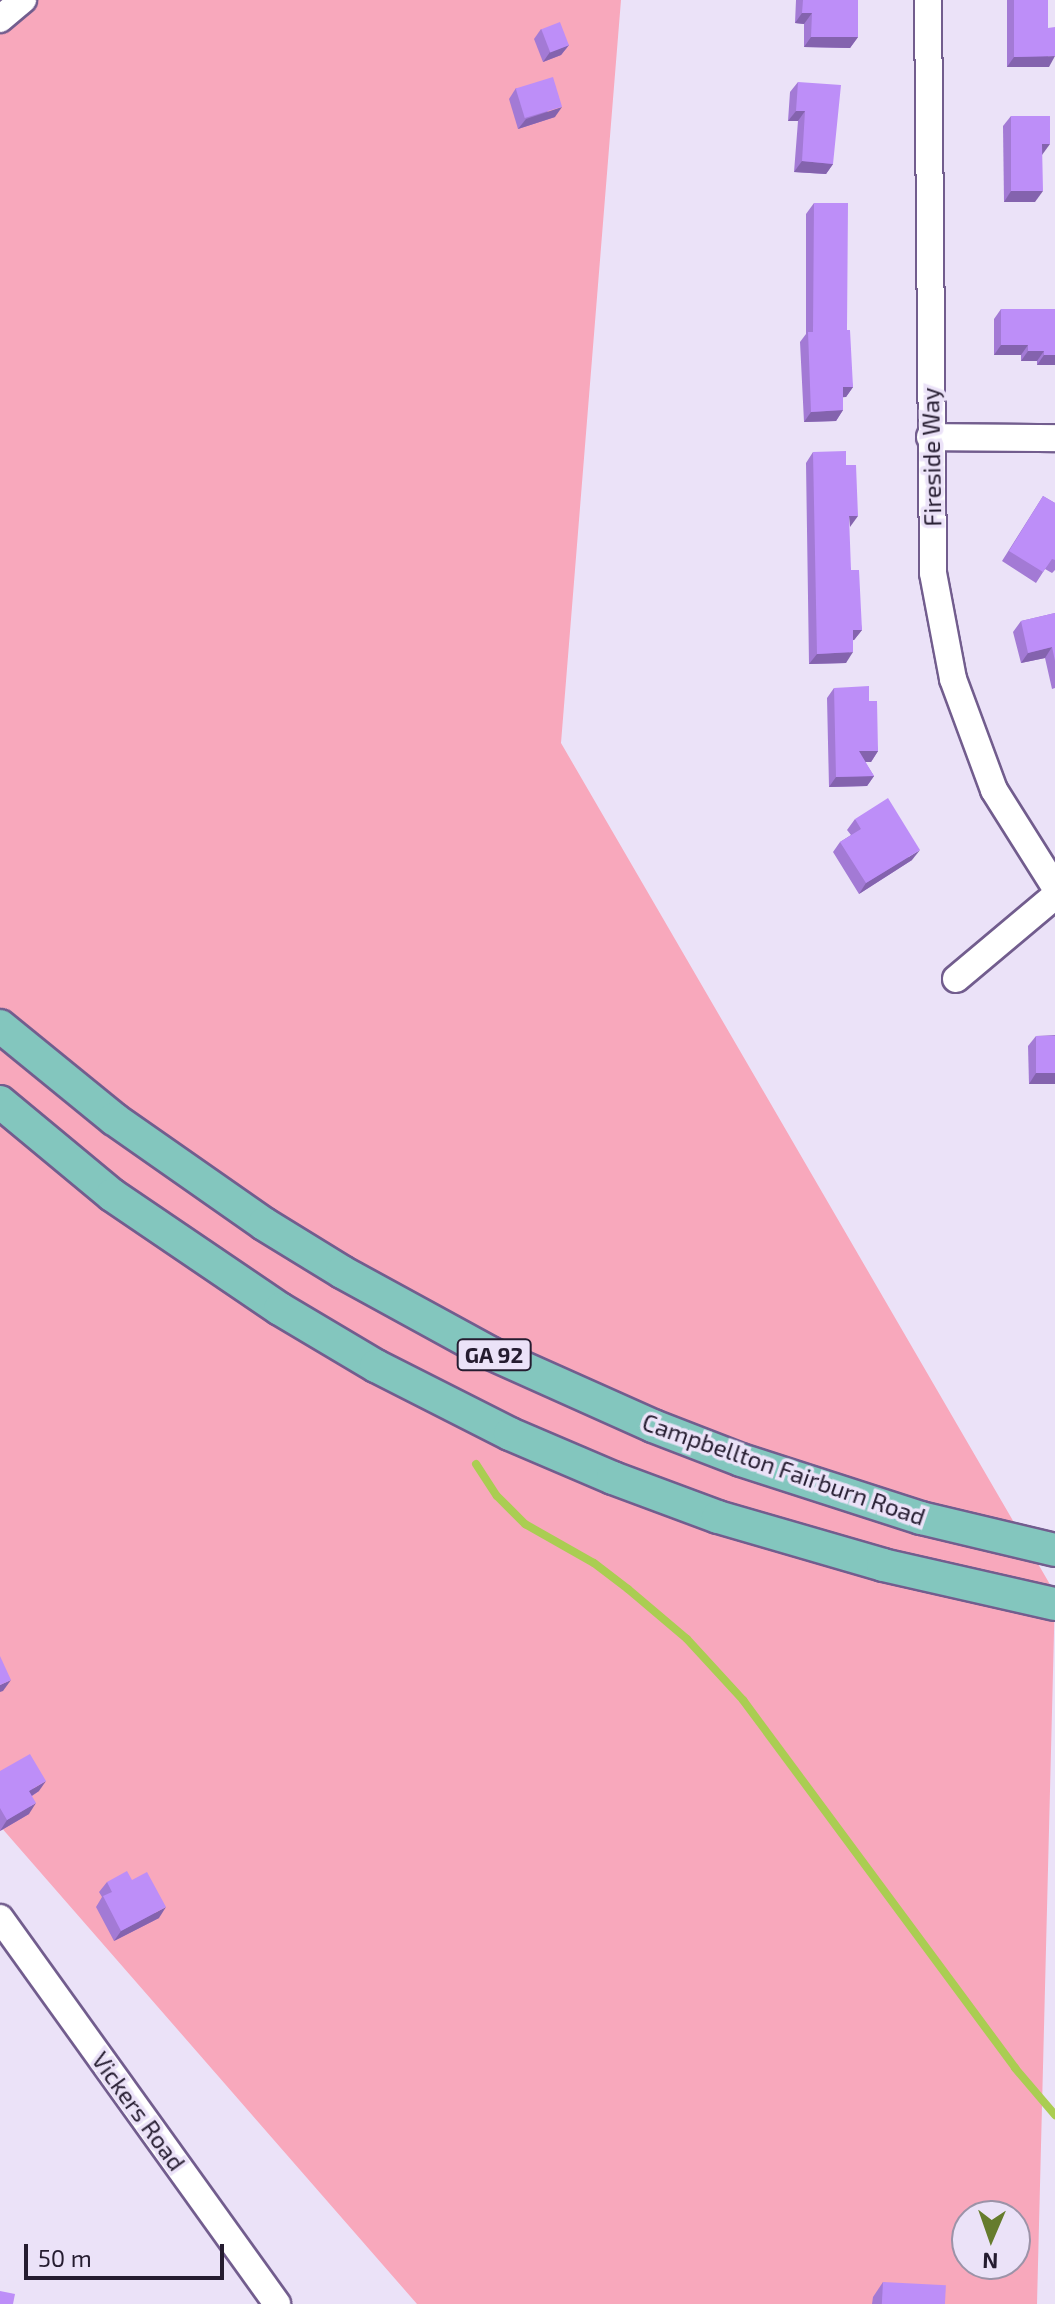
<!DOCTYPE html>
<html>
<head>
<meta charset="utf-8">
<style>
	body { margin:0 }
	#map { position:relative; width:1055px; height:2304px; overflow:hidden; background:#ebe2f8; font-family:"Exo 2",sans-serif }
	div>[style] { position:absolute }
	.green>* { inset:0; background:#f8a8bc }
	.stream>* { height:8px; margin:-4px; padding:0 4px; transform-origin:4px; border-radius:4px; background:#aacd52 }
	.roads { filter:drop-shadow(2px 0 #725d8e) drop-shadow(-2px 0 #725d8e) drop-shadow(0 2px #725d8e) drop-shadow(0 -2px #725d8e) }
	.minor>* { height:26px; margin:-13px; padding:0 13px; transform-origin:13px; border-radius:13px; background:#fff }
	.major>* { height:32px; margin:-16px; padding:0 16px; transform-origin:16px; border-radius:16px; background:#83c6be }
	.wall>* { inset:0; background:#a37ad5; transform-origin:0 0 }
	.shaded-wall>* { inset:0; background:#8463ae }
	.building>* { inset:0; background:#bd8ef8; transform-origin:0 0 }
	span { translate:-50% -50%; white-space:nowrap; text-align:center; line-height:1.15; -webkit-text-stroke:7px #ebe2f8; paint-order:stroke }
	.shield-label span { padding:2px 6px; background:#ebe2f8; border:2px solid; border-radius:6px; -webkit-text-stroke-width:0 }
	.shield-label { font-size:22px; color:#251c30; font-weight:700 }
	.street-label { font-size:24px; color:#251c30 }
	.north { position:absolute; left:951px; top:2200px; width:80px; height:80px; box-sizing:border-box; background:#ebe2f8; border:2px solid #9c93a8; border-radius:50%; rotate:182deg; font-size:22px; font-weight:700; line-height:32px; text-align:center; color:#251c30 }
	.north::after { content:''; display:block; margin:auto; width:28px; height:36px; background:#667c2d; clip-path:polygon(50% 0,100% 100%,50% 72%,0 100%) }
	.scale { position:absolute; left:24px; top:2244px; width:200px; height:36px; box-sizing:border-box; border:4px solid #251c30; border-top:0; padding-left:10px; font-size:24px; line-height:28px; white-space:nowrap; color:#251c30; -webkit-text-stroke:6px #ebe2f8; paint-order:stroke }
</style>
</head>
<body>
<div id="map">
	<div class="green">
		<i style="clip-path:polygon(evenodd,13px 0,621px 0,561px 743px,1055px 1593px,1037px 2304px,417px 2304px,0 1826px,0 15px,13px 0,967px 2216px,1015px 2216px,1015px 2264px,967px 2264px,967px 2216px)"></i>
	</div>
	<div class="stream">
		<i style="left:476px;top:1464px;width:38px;rotate:57deg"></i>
		<i style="left:497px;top:1496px;width:40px;rotate:45deg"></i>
		<i style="left:525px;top:1524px;width:79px;rotate:29.5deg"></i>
		<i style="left:594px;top:1563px;width:43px;rotate:37.4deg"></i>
		<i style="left:628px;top:1589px;width:77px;rotate:40.3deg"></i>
		<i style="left:687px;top:1639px;width:83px;rotate:47.4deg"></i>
		<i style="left:743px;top:1700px;width:458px;rotate:53.5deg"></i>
		<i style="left:1015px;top:2068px;width:62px;rotate:49.6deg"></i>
	</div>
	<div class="roads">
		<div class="minor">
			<i style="left:928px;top:0;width:573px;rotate:89.5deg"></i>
			<i style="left:933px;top:573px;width:108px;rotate:79.3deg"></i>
			<i style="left:953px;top:679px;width:118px;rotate:69.7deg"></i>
			<i style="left:994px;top:790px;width:115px;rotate:57.8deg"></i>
			<i style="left:0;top:19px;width:30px;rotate:-40deg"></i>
			<i style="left:930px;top:437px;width:125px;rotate:0.5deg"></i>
			<i style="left:956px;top:979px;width:129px;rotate:-40deg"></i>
			<i style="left:0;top:1918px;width:475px;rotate:54.3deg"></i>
		</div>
		<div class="major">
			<i style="left:0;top:1026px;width:147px;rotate:39.2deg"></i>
			<i style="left:114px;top:1119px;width:183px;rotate:35deg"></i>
			<i style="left:264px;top:1224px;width:92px;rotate:31.6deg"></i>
			<i style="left:342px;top:1272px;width:169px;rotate:28.7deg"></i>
			<i style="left:490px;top:1353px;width:179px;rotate:24.1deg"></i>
			<i style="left:653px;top:1426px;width:94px;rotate:21.1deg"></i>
			<i style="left:741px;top:1460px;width:189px;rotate:17.9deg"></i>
			<i style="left:921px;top:1518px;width:138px;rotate:13.4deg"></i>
			<i style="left:0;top:1102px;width:146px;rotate:39.7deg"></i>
			<i style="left:112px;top:1195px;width:203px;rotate:34.2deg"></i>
			<i style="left:280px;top:1309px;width:112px;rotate:30.7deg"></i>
			<i style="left:376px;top:1366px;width:150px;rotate:26.9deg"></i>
			<i style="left:510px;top:1434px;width:112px;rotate:23.1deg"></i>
			<i style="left:613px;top:1478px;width:112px;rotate:20.4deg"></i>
			<i style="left:718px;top:1517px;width:172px;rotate:16.2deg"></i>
			<i style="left:883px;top:1565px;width:176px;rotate:12.8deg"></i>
		</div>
	</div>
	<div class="wall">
		<i style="clip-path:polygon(796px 0,858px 0,858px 37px,850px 48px,804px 47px,804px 24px,795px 23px)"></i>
		<i style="left:1007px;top:0;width:41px;height:67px"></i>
		<i style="clip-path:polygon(541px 29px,569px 45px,561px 55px,543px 62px,534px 39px)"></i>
		<i style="clip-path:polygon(798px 82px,833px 164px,826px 174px,794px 172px,798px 121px,788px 121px,790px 92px)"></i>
		<i style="clip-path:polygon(516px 88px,555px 117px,518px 129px,509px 99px)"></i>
		<i style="clip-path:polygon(1011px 116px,1035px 202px,1004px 202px,1003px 126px)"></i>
		<i style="clip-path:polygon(814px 203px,853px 387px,846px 397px,843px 397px,843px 410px,836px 421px,804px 422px,800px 342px,806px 334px,806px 214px)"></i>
		<i style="clip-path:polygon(1001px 309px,1055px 309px,1055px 365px,1037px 365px,1037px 361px,1021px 361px,1021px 355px,994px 355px,994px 319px)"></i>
		<i style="clip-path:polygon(813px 452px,851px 570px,862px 630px,854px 640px,853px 640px,846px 663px,809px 664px,806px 463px)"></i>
		<i style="clip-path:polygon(1043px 496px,1055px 503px,1055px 570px,1052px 573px,1045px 569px,1036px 583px,1002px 561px)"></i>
		<i style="clip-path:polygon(1055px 613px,1055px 688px,1052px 689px,1045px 658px,1021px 663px,1013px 632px,1021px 621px)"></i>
		<i style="clip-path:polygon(834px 688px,869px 701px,878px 751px,871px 762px,865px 762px,874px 776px,867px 786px,829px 787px,827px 698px)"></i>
		<i style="clip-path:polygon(855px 819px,912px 860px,859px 894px,833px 852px,840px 842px,851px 835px,847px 830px)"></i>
		<i style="clip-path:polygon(1055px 1035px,1055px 1084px,1029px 1084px,1028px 1046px,1036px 1036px)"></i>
		<i style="clip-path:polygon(0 1771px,39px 1791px,32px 1796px,29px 1814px,0 1831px)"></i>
		<i style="clip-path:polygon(132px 1880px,159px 1918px,114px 1941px,96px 1907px,102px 1897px,99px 1892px,107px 1882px)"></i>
		<i style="clip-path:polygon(883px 2282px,945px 2304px,872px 2304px,873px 2297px)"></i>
	</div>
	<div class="shaded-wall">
		<i style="clip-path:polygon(802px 13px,812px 13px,804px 24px,795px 23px)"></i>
		<i style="clip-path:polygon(811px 37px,858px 37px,850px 48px,804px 47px)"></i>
		<i style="clip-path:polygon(569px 45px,561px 55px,543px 62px,550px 52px)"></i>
		<i style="clip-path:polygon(1055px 56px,1049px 67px,1007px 67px,1014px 57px)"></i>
		<i style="clip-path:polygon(562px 107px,555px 117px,518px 129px,526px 119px)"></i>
		<i style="clip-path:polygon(796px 111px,805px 111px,798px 121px,788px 121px)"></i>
		<i style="clip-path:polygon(1042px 144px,1050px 144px,1042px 155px)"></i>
		<i style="clip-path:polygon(802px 161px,833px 164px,826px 174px,794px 172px)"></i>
		<i style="clip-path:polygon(1011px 191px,1043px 191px,1035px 202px,1004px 202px)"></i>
		<i style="clip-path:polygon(1001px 345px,1028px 345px,1021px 355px,994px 355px)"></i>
		<i style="clip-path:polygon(1028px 351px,1044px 351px,1037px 361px,1021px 361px)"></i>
		<i style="clip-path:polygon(1044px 355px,1055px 355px,1055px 365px,1037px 365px)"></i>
		<i style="clip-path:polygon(843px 387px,853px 387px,846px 397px,835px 398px)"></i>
		<i style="clip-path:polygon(843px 410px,836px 421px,804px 422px,811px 412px)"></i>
		<i style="clip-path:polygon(849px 516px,858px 516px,850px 527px)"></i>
		<i style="clip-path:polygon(853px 630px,862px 630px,854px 640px,846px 641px)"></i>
		<i style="clip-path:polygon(1052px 647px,1045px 658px,1021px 663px,1028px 653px)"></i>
		<i style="clip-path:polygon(853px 652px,846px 663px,809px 664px,817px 654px)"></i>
		<i style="clip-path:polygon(859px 751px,878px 751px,871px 762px,852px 762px)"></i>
		<i style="clip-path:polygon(874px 776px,867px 786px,829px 787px,836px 777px)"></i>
		<i style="clip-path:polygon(920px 850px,912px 860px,859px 894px,866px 883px)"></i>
		<i style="clip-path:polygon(1036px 1073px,1055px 1073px,1055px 1084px,1029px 1084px)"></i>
		<i style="clip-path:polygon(11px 1680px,3px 1691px,0 1692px,0 1685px)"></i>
		<i style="clip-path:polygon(46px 1781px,39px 1791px,22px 1802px,29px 1791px)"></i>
		<i style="clip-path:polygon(36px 1803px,29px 1814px,0 1831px,7px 1820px)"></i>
		<i style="clip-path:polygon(166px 1907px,159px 1918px,114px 1941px,121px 1931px)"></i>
	</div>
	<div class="building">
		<i style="clip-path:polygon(803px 0,858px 0,858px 37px,811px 37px,812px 13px,802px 13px)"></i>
		<i style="clip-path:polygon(1014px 0,1048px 0,1048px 28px,1055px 27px,1055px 56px,1014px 57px)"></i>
		<i style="left:560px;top:22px;width:25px;height:20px;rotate:69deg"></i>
		<i style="left:553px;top:77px;width:31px;height:39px;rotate:73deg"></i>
		<i style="clip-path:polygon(798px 82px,841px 85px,833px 164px,802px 161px,805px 111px,796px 111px)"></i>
		<i style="clip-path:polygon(1011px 116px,1050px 116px,1050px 144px,1042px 144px,1043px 191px,1011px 191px)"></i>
		<i style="clip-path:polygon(814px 203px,848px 203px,847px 330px,850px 330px,853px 387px,843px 387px,843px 410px,811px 412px,808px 332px,813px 332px)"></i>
		<i style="clip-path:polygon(1001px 309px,1055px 309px,1055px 355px,1044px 355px,1044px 351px,1028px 351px,1028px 345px,1001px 345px)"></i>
		<i style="clip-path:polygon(846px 451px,846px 465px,856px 465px,858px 516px,849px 516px,851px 570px,859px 570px,862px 630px,853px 630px,853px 652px,817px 654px,813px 452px)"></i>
		<i style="clip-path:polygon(1043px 496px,1055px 503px,1055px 560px,1052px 559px,1043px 572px,1009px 551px)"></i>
		<i style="clip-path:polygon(1055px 613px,1055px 661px,1052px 647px,1028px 653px,1021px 621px)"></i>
		<i style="clip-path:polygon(869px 686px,869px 701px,877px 701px,878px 751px,859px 751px,874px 776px,836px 777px,834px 688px)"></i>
		<i style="clip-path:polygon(888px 798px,920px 850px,866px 883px,840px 842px,861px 829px,855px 819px)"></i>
		<i style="left:1036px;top:1036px;width:19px;height:37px"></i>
		<i style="clip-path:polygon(0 1656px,11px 1680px,0 1685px)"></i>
		<i style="clip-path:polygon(30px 1754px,46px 1781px,29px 1791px,36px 1803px,7px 1820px,0 1808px,0 1771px)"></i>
		<i style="clip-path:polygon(127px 1871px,132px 1880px,147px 1872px,166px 1907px,121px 1931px,103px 1896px,112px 1892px,107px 1882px)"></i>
		<i style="left:883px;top:2282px;width:63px;height:22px;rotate:3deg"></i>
		<i style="clip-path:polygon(0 2291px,15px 2294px,13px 2304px,0 2304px)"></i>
	</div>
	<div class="shield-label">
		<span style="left:494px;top:1355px">GA 92</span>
	</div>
	<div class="street-label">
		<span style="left:931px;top:457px;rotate:-91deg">Fireside Way</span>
		<span style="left:784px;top:1469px;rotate:19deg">Campbellton Fairburn Road</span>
		<span style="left:139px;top:2111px;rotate:54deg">Vickers Road</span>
	</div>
	<div class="north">N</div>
	<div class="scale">50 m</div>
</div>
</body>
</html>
